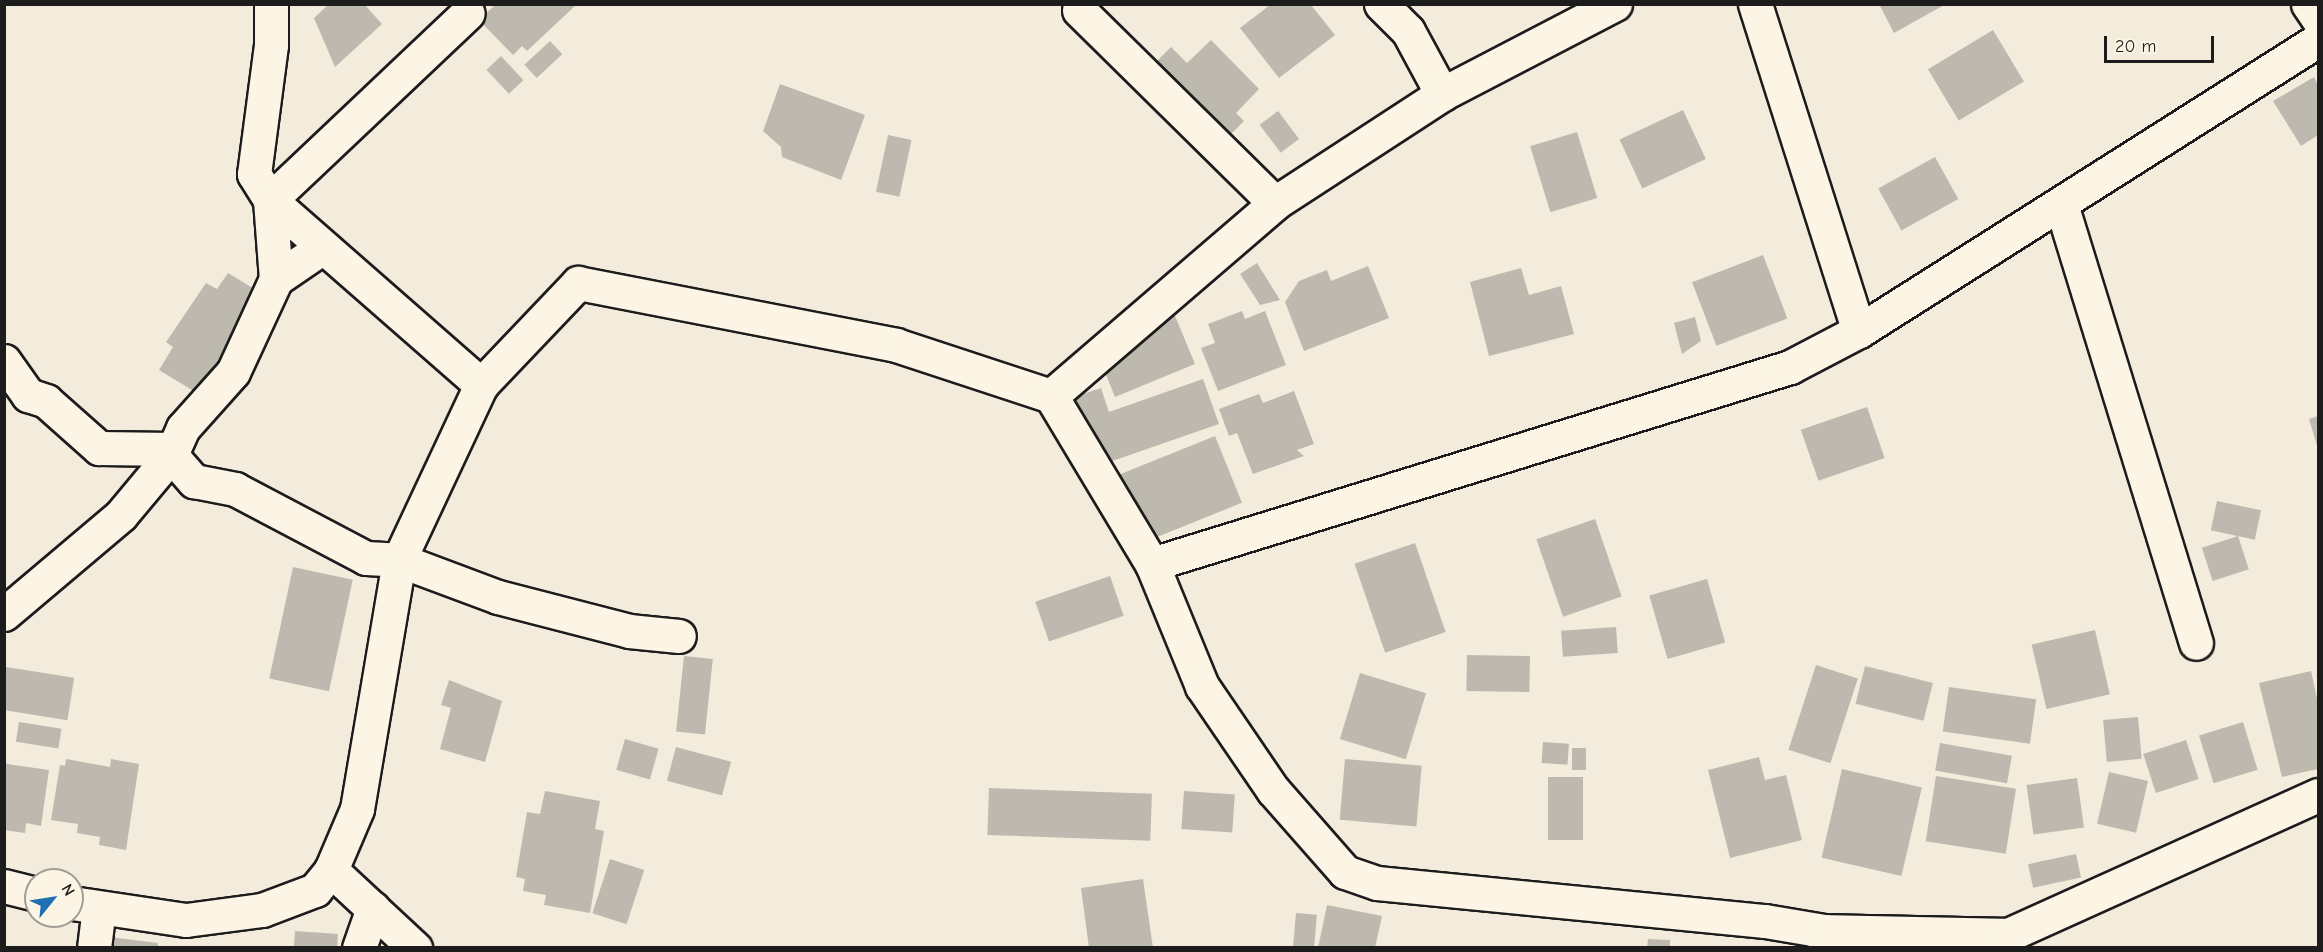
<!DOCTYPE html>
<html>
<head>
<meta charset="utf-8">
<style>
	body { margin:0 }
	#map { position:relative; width:2323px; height:952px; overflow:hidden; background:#f3ecdd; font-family:"Comic Neue",sans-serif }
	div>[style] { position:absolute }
	.building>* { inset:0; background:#beb9ae; transform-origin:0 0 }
	.roads { filter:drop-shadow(2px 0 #1c1c1c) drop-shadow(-2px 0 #1c1c1c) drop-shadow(0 2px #1c1c1c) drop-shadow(0 -2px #1c1c1c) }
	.minor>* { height:33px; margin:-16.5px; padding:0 16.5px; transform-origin:16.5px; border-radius:16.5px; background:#fcf5e5 }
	span { translate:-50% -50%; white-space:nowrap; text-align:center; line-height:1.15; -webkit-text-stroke:4.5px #fcf5e5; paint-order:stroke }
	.frame { position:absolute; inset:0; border:6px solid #1c1c1c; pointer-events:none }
	.north { position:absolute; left:24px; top:868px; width:60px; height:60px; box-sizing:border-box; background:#fcf5e5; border:2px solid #a29e95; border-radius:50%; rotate:60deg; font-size:16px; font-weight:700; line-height:24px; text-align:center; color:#1c1c1c }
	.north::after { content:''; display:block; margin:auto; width:21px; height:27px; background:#1f6fb2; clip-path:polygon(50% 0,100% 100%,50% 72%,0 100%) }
	.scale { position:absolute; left:2104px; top:36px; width:110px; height:27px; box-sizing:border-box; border:3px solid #1c1c1c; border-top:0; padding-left:8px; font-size:18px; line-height:21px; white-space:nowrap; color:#1c1c1c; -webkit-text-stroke:4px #fcf5e5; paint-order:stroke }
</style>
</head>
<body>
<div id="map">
	<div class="building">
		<i style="clip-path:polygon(329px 4px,364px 4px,382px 24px,335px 67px,314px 18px)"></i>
		<i style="clip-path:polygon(1879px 4px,1946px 4px,1894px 33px)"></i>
		<i style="clip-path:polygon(495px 5px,576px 5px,527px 51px,522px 46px,513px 55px,479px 20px)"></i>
		<i style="clip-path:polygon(1270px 5px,1311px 5px,1335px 35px,1279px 78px,1240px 28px)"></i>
		<i style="left:1993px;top:30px;width:60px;height:76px;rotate:59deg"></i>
		<i style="clip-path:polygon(1211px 40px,1259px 89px,1236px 113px,1244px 121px,1229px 136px,1155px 63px,1171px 47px,1187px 63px)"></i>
		<i style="left:550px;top:41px;width:18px;height:35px;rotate:47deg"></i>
		<i style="left:501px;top:56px;width:33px;height:20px;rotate:47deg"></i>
		<i style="clip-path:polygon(2314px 77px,2318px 85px,2318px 135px,2301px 146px,2273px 101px)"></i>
		<i style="clip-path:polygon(780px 84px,865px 115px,841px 180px,782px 157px,781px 147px,763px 131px)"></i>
		<i style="left:1683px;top:110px;width:54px;height:70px;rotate:65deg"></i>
		<i style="left:1278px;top:111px;width:35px;height:23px;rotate:53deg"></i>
		<i style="left:1577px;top:132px;width:69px;height:49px;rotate:73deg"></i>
		<i style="left:888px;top:135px;width:24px;height:58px;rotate:12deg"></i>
		<i style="left:1935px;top:157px;width:48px;height:65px;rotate:61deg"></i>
		<i style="left:1763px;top:255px;width:68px;height:76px;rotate:69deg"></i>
		<i style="clip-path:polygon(1257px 263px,1280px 300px,1260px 305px,1240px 274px)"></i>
		<i style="clip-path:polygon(1368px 266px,1389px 318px,1304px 351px,1285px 302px,1299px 281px,1327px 270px,1331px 281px)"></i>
		<i style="clip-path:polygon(1521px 268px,1529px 295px,1561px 286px,1574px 334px,1489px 356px,1470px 282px)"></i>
		<i style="clip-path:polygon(228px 273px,261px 293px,214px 381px,206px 376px,197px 393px,159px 370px,173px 347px,166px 342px,206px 283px,217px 289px)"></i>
		<i style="clip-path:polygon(1173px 311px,1195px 364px,1115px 397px,1104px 370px)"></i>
		<i style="clip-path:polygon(1242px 311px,1245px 319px,1265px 311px,1286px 365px,1218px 391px,1201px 348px,1215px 343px,1208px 324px)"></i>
		<i style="clip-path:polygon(1695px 317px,1701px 341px,1682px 354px,1674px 323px)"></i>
		<i style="clip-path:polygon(1203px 379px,1219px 424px,1095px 467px,1071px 398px,1101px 388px,1109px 412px)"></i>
		<i style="clip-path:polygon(1294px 391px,1314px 444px,1297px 450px,1304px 456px,1253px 474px,1237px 433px,1229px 436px,1219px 409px,1259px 394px,1263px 403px)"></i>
		<i style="left:1867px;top:407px;width:54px;height:70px;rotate:71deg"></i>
		<i style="clip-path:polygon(2318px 416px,2318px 449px,2309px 419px)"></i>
		<i style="left:1215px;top:436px;width:72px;height:103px;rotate:68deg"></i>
		<i style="left:2217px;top:501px;width:45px;height:30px;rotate:12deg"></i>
		<i style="left:1595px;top:519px;width:82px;height:62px;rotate:71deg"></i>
		<i style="left:2238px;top:536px;width:35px;height:38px;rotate:72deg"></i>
		<i style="left:1415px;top:543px;width:94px;height:64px;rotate:71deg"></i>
		<i style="left:293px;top:567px;width:61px;height:114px;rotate:12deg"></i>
		<i style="left:1110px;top:576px;width:42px;height:79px;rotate:71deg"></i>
		<i style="left:1707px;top:579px;width:66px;height:60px;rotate:74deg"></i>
		<i style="left:1616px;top:627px;width:26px;height:55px;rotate:86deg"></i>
		<i style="left:2095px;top:630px;width:66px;height:65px;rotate:77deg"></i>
		<i style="left:1467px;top:655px;width:63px;height:36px;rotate:1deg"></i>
		<i style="left:684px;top:656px;width:29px;height:76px;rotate:6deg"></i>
		<i style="left:1816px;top:665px;width:44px;height:89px;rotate:18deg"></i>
		<i style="left:1865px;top:666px;width:70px;height:39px;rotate:14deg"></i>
		<i style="left:6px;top:667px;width:69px;height:43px;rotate:9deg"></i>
		<i style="clip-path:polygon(2311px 671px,2318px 703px,2318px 769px,2282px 777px,2259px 683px)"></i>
		<i style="left:1360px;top:673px;width:69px;height:69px;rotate:17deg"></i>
		<i style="clip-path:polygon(449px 680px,502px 701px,485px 762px,440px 749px,451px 708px,441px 705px)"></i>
		<i style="left:1949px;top:687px;width:88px;height:45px;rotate:8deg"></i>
		<i style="left:2138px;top:717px;width:42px;height:35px;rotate:85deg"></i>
		<i style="left:19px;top:722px;width:43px;height:20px;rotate:9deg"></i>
		<i style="left:2243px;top:722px;width:50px;height:46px;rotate:73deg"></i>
		<i style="left:625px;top:739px;width:35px;height:32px;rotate:16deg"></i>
		<i style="left:2186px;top:740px;width:41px;height:45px;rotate:72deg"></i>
		<i style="left:1543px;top:742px;width:26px;height:21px;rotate:4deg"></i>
		<i style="left:1940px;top:743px;width:73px;height:28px;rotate:10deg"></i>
		<i style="left:676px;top:747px;width:57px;height:35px;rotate:15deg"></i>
		<i style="left:1572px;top:748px;width:14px;height:22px"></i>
		<i style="clip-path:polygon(1759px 757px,1765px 780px,1786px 775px,1802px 840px,1730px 858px,1708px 770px)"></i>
		<i style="clip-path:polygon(4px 758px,7px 764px,49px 770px,41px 826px,26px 823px,25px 833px,4px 830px)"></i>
		<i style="clip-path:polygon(66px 759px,110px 767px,111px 759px,139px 764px,126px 850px,99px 845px,100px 837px,77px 833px,78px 824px,51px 820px,60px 765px,65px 766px)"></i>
		<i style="left:1345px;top:759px;width:77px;height:61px;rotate:5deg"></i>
		<i style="left:1842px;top:769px;width:82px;height:91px;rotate:13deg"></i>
		<i style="left:2109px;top:772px;width:40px;height:53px;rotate:13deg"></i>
		<i style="left:1936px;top:776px;width:81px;height:66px;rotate:9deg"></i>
		<i style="left:1548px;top:777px;width:35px;height:63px"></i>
		<i style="left:2077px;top:778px;width:50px;height:51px;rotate:82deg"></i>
		<i style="left:989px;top:788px;width:163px;height:47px;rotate:2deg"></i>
		<i style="clip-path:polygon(545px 791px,600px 801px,595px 829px,604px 831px,590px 913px,544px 905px,546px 895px,523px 891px,525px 879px,516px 877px,527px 812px,540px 814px)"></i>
		<i style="left:1184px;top:791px;width:51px;height:38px;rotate:4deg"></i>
		<i style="left:2076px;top:854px;width:24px;height:49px;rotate:78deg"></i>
		<i style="left:610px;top:859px;width:36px;height:57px;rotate:18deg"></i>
		<i style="clip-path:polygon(1143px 879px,1153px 948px,1089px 948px,1081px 888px)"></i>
		<i style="clip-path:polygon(1327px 905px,1382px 916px,1375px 948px,1318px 948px)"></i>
		<i style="left:1296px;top:913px;width:21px;height:35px;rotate:5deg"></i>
		<i style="left:295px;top:931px;width:43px;height:16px;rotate:4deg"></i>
		<i style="clip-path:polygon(110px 937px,158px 943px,158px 948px,109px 948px)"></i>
		<i style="clip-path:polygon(1648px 939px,1670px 940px,1670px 948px,1647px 948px)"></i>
	</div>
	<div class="roads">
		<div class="minor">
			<i style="left:271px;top:4px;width:41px;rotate:90deg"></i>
			<i style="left:271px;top:45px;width:130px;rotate:97.5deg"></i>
			<i style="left:254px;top:174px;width:31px;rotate:58deg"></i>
			<i style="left:270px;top:200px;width:281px;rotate:41.2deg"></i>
			<i style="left:1381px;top:4px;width:38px;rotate:45deg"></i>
			<i style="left:1408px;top:31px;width:72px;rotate:61.6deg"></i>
			<i style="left:1755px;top:4px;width:343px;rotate:72.4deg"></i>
			<i style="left:2308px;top:4px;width:18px;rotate:56deg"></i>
			<i style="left:1079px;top:10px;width:275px;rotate:44.6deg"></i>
			<i style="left:270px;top:200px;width:272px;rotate:-43.4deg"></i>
			<i style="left:270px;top:200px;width:79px;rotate:85.7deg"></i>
			<i style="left:276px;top:279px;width:57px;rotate:-34.2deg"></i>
			<i style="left:2061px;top:204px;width:459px;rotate:72.9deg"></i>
			<i style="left:276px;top:279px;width:102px;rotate:114.8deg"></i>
			<i style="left:233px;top:372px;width:75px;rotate:131.8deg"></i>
			<i style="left:183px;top:428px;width:30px;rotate:114deg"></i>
			<i style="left:171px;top:455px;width:35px;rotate:49deg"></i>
			<i style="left:194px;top:481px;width:42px;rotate:11deg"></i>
			<i style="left:235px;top:489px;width:148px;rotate:27.8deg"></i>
			<i style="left:366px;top:558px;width:33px;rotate:3deg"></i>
			<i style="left:399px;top:560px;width:106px;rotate:20.5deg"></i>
			<i style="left:498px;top:597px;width:135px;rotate:14.5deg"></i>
			<i style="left:629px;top:631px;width:50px;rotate:5.7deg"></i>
			<i style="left:4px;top:361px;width:42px;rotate:54.8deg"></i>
			<i style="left:28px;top:395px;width:19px;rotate:18deg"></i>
			<i style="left:46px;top:401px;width:71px;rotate:41.6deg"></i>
			<i style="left:99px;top:448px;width:75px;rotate:0.8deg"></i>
			<i style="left:1051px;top:396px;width:296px;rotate:-40.7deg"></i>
			<i style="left:1275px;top:203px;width:199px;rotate:-33.1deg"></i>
			<i style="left:1442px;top:94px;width:195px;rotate:-27.5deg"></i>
			<i style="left:1152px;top:564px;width:668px;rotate:-17.16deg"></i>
			<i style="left:1790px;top:367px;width:78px;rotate:-27.6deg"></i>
			<i style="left:1859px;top:331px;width:543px;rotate:-32.37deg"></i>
			<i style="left:4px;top:614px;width:153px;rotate:-40.2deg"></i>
			<i style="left:121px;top:515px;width:78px;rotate:-50.2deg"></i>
			<i style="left:331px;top:870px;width:115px;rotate:42.9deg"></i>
			<i style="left:4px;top:886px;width:33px;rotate:14deg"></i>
			<i style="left:72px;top:903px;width:115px;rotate:8.5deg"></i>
			<i style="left:186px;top:920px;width:77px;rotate:-7.5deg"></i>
			<i style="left:262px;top:910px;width:57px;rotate:-20.7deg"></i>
			<i style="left:315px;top:890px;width:26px;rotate:-51deg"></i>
			<i style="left:331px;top:870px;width:66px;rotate:-66.9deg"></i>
			<i style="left:357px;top:809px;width:253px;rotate:-80.4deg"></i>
			<i style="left:399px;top:560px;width:193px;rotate:-64.9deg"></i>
			<i style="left:481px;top:385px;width:141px;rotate:-46.4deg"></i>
			<i style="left:578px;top:283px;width:324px;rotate:11deg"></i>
			<i style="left:896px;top:345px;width:163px;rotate:18.2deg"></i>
			<i style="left:1051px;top:396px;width:196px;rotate:59deg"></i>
			<i style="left:1152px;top:564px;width:132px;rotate:67.7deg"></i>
			<i style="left:1202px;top:686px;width:126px;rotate:55.7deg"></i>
			<i style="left:1273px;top:790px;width:109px;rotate:48.7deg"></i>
			<i style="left:1345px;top:872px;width:34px;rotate:19deg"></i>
			<i style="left:1377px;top:883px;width:390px;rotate:5.6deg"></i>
			<i style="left:1765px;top:921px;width:60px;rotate:9.6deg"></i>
			<i style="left:1824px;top:931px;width:17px;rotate:87deg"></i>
			<i style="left:1824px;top:931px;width:184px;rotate:1.2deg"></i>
			<i style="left:2008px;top:935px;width:340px;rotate:-24.3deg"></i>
			<i style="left:94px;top:948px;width:38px;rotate:-83deg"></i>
			<i style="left:359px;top:948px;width:42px;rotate:-70.7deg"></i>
		</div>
	</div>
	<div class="frame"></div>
	<div class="north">N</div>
	<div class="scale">20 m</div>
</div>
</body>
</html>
